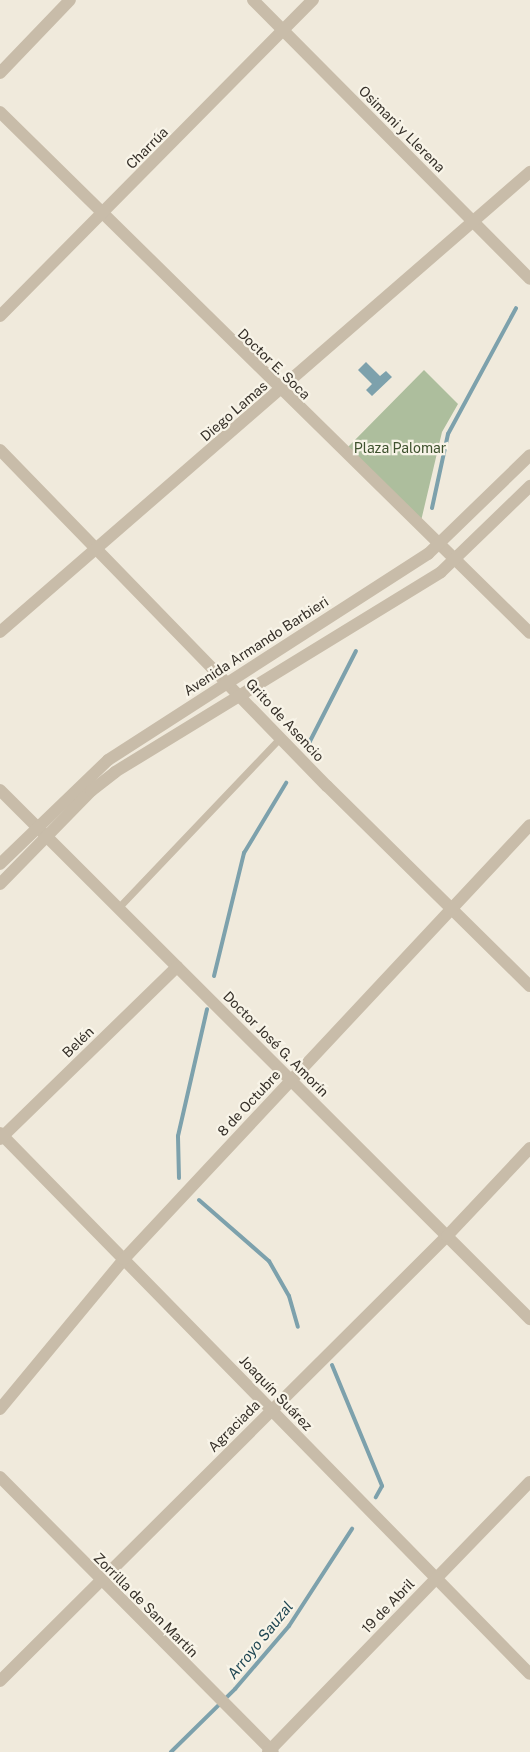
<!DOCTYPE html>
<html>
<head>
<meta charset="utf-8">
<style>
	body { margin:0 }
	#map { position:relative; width:530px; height:1752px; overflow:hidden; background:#f0eadc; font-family:"Public Sans",sans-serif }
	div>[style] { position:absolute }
	.green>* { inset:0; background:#adbe9d }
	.water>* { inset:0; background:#7da1ac }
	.stream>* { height:4px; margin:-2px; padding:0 2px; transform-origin:2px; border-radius:2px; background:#7da1ac }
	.service>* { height:7px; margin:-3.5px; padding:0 3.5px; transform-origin:3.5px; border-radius:3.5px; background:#c8bca9 }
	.minor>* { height:12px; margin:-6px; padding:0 6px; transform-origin:6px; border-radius:6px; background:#c8bca9 }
	.tertiary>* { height:12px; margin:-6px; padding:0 6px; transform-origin:6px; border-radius:6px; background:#c8bca9 }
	span { translate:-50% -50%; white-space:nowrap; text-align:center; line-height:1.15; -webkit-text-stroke:4.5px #f8f4e8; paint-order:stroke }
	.street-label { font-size:14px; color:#352f28 }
	.park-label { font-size:14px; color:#3e522e }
	.water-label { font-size:15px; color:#214854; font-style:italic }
</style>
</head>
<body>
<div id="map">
	<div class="green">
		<i style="clip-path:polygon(424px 370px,458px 404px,442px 432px,421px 521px,347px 448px)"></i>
	</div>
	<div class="water">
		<i style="clip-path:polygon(366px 362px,380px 376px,386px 371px,392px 377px,372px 396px,366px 390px,372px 384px,358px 370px)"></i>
	</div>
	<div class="stream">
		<i style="left:432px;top:508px;width:76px;rotate:-77.8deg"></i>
		<i style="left:448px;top:434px;width:143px;rotate:-61.6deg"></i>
		<i style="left:306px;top:749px;width:110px;rotate:-63deg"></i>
		<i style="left:214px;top:976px;width:127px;rotate:-76.3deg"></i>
		<i style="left:244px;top:853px;width:82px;rotate:-59deg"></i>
		<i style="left:179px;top:1178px;width:42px;rotate:-91.4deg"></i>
		<i style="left:178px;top:1136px;width:130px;rotate:-77.1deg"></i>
		<i style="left:199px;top:1200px;width:93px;rotate:41.1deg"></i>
		<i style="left:269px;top:1261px;width:40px;rotate:60.3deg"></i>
		<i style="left:289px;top:1296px;width:32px;rotate:74deg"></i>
		<i style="left:332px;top:1365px;width:131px;rotate:67.5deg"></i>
		<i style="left:382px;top:1486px;width:13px;rotate:119deg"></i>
		<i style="left:171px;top:1752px;width:90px;rotate:-44.5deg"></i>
		<i style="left:235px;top:1689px;width:83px;rotate:-49.4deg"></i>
		<i style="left:289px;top:1626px;width:116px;rotate:-57deg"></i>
	</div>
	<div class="service">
		<i style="left:118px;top:908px;width:236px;rotate:-46.4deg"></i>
	</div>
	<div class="minor">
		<i style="left:253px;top:0;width:393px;rotate:45.2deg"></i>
		<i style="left:0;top:73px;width:101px;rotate:-46.2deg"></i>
		<i style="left:0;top:112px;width:743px;rotate:44.51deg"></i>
		<i style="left:0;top:316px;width:445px;rotate:-45.3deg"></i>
		<i style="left:0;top:450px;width:469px;rotate:45.8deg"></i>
		<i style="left:327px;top:786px;width:285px;rotate:44.6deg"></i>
		<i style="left:0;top:632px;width:702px;rotate:-40.96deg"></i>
		<i style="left:0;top:790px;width:749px;rotate:44.95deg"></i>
		<i style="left:0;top:1133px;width:757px;rotate:45.59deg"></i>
		<i style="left:0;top:1139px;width:247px;rotate:-44.2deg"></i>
		<i style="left:0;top:1409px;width:195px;rotate:-50.4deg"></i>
		<i style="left:124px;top:1259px;width:594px;rotate:-46.91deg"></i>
		<i style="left:0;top:1477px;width:387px;rotate:45.2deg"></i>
		<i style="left:0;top:1681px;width:631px;rotate:-44.87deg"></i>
		<i style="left:447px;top:1236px;width:121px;rotate:-46.7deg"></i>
		<i style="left:268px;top:1752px;width:376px;rotate:-45.9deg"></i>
	</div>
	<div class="tertiary">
		<i style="left:0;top:864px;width:150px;rotate:-43.9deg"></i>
		<i style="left:108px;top:760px;width:381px;rotate:-32.8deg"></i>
		<i style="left:428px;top:554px;width:142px;rotate:-44.1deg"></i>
		<i style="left:0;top:884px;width:130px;rotate:-45.6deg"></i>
		<i style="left:91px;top:791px;width:31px;rotate:-38deg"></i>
		<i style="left:115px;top:772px;width:382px;rotate:-31.5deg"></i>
		<i style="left:441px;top:572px;width:124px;rotate:-44deg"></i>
	</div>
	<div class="street-label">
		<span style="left:402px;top:129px;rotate:45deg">Osimani y Llerena</span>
		<span style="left:147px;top:148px;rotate:-45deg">Charrúa</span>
		<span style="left:274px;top:364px;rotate:44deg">Doctor E. Soca</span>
		<span style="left:234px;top:411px;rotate:-41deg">Diego Lamas</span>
		<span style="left:256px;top:646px;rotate:-33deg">Avenida Armando Barbieri</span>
		<span style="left:285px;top:720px;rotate:47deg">Grito de Asencio</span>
		<span style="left:78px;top:1042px;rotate:-44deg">Belén</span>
		<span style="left:276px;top:1044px;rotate:45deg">Doctor José G. Amorín</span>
		<span style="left:249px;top:1103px;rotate:-47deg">8 de Octubre</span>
		<span style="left:276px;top:1393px;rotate:46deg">Joaquín Suárez</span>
		<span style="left:234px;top:1426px;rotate:-45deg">Agraciada</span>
		<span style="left:146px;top:1605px;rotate:45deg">Zorrilla de San Martín</span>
		<span style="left:388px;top:1606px;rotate:-46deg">19 de Abril</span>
	</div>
	<div class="park-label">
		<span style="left:400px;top:448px">Plaza Palomar</span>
	</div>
	<div class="water-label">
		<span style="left:260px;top:1640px;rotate:-51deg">Arroyo Sauzal</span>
	</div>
</div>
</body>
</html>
